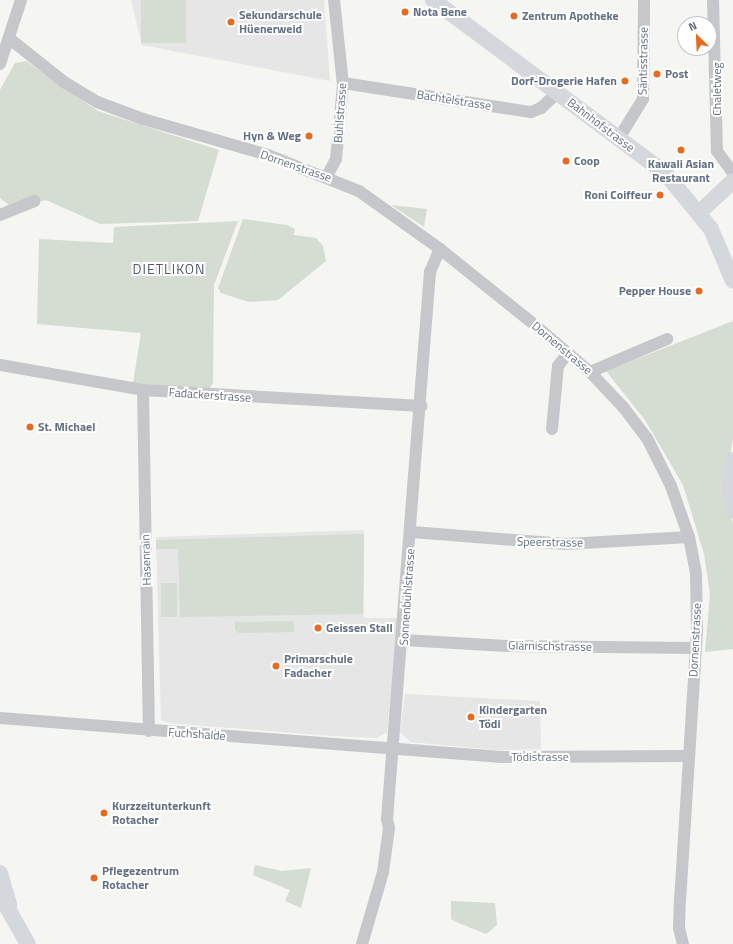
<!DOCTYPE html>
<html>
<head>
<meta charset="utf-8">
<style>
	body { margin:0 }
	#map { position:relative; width:733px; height:944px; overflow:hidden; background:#f5f5f1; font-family:"Titillium Web",sans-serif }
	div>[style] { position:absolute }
	.built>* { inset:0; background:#e5e6e5 }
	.green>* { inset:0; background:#d5dcd2; transform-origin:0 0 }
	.street>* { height:12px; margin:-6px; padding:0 6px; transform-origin:6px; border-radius:6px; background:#c5c7cb }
	.secondary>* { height:16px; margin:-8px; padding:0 8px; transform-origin:8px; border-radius:8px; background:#d4d7dc }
	.dots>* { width:11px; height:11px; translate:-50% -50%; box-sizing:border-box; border:2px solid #fff; border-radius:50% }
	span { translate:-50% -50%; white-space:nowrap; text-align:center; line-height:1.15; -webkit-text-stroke:4px #fff; paint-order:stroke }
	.poi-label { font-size:12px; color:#637083; font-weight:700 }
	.left { translate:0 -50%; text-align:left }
	.right { translate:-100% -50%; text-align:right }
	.street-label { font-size:12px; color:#637083 }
	.quarter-label { font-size:14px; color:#515b68; letter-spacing:1px }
	.north { position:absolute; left:677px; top:16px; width:40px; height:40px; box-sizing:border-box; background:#fff; border:1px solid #c1c6cd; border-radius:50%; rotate:336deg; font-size:11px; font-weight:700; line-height:16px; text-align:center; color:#637083 }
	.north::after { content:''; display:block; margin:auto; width:14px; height:18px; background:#e86a1f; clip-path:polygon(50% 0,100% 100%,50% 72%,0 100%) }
</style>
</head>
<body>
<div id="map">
	<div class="built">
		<i style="clip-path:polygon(131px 0,324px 0,330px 81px,142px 45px)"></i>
		<i style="clip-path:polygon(364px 530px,364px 618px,398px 618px,387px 732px,377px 738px,332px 736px,167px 723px,161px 719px,156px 537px)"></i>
		<i style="clip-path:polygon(405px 694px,540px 701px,541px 749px,496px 750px,410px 742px,400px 732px)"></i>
	</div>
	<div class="green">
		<i style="left:141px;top:0;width:45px;height:43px"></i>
		<i style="clip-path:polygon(26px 61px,98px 111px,219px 150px,198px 221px,100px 224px,46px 200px,14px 209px,0 198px,0 90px,15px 63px)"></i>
		<i style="clip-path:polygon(391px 205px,427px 209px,424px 227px)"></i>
		<i style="clip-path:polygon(243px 219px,287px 225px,295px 229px,294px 235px,316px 238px,323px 246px,326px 261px,278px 300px,249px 302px,221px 293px,218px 288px)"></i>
		<i style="clip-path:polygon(238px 221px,214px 285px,213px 383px,208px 390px,133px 383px,141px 333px,37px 324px,39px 239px,113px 243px,114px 227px)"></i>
		<i style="clip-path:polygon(733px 321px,733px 439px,726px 478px,727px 507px,733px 523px,733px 649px,705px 652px,710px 594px,704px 554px,683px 485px,645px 420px,606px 371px)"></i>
		<i style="clip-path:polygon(364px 534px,363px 614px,180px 617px,178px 549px,156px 549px,156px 540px)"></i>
		<i style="left:161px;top:583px;width:16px;height:34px"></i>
		<i style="clip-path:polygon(293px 621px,294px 632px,239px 633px,235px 630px,235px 622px)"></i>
		<i style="clip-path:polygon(255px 865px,282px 871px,311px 868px,301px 908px,285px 901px,290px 890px,253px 875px)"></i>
		<i style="clip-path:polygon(451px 901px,495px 903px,497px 925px,486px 934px,456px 922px,451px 919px)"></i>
	</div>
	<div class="street">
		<i style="left:713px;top:0;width:151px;rotate:88.5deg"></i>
		<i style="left:717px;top:151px;width:27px;rotate:54deg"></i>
		<i style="left:10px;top:39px;width:69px;rotate:38.5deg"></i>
		<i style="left:64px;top:82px;width:39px;rotate:31deg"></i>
		<i style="left:97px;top:102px;width:49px;rotate:20.3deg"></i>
		<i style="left:143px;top:119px;width:130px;rotate:16.1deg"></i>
		<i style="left:268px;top:155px;width:98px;rotate:21.6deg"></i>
		<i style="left:359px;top:191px;width:100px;rotate:35.6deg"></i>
		<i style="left:440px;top:249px;width:123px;rotate:38.7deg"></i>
		<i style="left:536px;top:326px;width:71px;rotate:40.4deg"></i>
		<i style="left:590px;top:372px;width:50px;rotate:46.6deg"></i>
		<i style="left:624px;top:408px;width:38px;rotate:53deg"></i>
		<i style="left:647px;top:438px;width:54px;rotate:63.4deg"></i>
		<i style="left:671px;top:486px;width:54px;rotate:70.6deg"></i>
		<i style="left:689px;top:537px;width:38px;rotate:79deg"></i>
		<i style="left:696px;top:574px;width:57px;rotate:89deg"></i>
		<i style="left:697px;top:631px;width:268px;rotate:93.6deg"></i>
		<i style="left:680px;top:898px;width:30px;rotate:92deg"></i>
		<i style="left:679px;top:928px;width:16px;rotate:76deg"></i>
		<i style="left:0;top:64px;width:67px;rotate:-71.8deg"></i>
		<i style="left:343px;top:83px;width:190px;rotate:8.8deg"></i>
		<i style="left:531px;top:112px;width:11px;rotate:-22deg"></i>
		<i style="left:541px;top:108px;width:23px;rotate:-43deg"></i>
		<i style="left:619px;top:138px;width:46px;rotate:-58.4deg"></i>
		<i style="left:643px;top:99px;width:99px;rotate:-89.4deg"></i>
		<i style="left:327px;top:176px;width:19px;rotate:-62deg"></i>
		<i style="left:336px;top:159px;width:74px;rotate:-84.6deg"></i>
		<i style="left:343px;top:85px;width:85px;rotate:-96deg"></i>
		<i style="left:0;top:215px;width:37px;rotate:-22deg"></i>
		<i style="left:0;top:365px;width:145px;rotate:9.9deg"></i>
		<i style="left:143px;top:390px;width:279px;rotate:3.3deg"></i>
		<i style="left:590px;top:372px;width:84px;rotate:-23.2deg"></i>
		<i style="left:143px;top:390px;width:341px;rotate:89deg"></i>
		<i style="left:552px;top:429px;width:63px;rotate:-84.6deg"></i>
		<i style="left:558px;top:366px;width:16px;rotate:-52deg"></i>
		<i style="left:412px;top:532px;width:154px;rotate:4.5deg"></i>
		<i style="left:566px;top:544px;width:123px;rotate:-3.3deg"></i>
		<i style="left:404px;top:640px;width:102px;rotate:3.4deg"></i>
		<i style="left:506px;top:646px;width:189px;rotate:0.6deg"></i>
		<i style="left:0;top:718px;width:503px;rotate:4.45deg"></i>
		<i style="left:501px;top:757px;width:186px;rotate:-0.3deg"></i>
		<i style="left:362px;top:944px;width:75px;rotate:-73.7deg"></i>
		<i style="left:383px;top:872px;width:44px;rotate:-82.2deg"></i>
		<i style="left:389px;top:828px;width:9px;rotate:-103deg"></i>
		<i style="left:387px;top:819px;width:549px;rotate:-85.51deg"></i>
		<i style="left:430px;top:272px;width:25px;rotate:-67deg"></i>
	</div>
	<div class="secondary">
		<i style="left:433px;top:0;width:289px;rotate:36.7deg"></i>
		<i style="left:665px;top:173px;width:72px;rotate:50.6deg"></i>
		<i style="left:711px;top:229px;width:56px;rotate:67.1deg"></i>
		<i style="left:700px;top:212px;width:45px;rotate:-43.2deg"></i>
		<i style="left:733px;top:460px;width:29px;rotate:96deg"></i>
		<i style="left:730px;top:489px;width:22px;rotate:82deg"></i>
		<i style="left:0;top:873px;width:33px;rotate:74deg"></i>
		<i style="left:0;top:895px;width:56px;rotate:60.3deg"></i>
	</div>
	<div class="dots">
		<i style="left:405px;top:12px;background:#e86a1f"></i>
		<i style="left:514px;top:16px;background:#e86a1f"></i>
		<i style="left:231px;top:22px;background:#e86a1f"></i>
		<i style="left:657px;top:74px;background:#e86a1f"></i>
		<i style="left:625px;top:81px;background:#e86a1f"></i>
		<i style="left:309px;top:136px;background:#e86a1f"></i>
		<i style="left:681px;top:150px;background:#e86a1f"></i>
		<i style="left:566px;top:161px;background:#e86a1f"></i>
		<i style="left:660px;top:195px;background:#e86a1f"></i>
		<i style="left:699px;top:291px;background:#e86a1f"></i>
		<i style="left:30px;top:427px;background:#e86a1f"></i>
		<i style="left:318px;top:628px;background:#e86a1f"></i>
		<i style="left:276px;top:666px;background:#e86a1f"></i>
		<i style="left:471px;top:717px;background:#e86a1f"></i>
		<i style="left:104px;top:813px;background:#e86a1f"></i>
		<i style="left:94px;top:878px;background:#e86a1f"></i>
	</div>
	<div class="poi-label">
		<span class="left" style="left:413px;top:12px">Nota Bene</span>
		<span class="left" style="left:239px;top:22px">Sekundarschule<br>Hüenerweid</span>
		<span class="left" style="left:522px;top:16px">Zentrum Apotheke</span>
		<span class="left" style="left:665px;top:74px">Post</span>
		<span class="right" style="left:617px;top:81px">Dorf-Drogerie Hafen</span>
		<span class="right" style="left:301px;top:136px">Hyn &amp; Weg</span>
		<span class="left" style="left:574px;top:161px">Coop</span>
		<span style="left:681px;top:171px">Kawali Asian<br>Restaurant</span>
		<span class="right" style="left:652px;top:195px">Roni Coiffeur</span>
		<span class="right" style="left:691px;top:291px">Pepper House</span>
		<span class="left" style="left:38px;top:427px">St. Michael</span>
		<span class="left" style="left:326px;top:628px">Geissen Stall</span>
		<span class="left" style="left:284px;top:666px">Primarschule<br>Fadacher</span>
		<span class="left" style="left:479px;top:717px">Kindergarten<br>Tödi</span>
		<span class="left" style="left:112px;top:813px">Kurzzeitunterkunft<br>Rotacher</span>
		<span class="left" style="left:102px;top:878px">Pflegezentrum<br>Rotacher</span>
	</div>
	<div class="street-label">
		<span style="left:643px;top:61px;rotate:-89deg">Säntisstrasse</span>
		<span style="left:717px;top:89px;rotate:-90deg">Chaletweg</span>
		<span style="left:454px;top:100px;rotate:9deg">Bachtelstrasse</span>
		<span style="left:340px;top:113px;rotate:-86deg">Bühlstrasse</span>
		<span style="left:601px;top:125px;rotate:37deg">Bahnhofstrasse</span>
		<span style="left:296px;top:166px;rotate:19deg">Dornenstrasse</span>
		<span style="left:562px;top:348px;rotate:40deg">Dornenstrasse</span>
		<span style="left:210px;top:395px;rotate:4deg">Fadackerstrasse</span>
		<span style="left:550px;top:542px;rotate:1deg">Speerstrasse</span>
		<span style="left:146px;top:560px;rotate:-92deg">Hasenrain</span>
		<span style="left:407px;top:597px;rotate:-86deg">Sonnenbühlstrasse</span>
		<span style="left:695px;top:640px;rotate:-87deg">Dornenstrasse</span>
		<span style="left:550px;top:646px;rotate:1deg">Glärnischstrasse</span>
		<span style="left:197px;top:734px;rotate:4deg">Fuchshalde</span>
		<span style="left:540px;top:757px">Tödistrasse</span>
	</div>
	<div class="quarter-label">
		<span style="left:169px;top:269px">DIETLIKON</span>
	</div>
	<div class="north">N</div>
</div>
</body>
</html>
